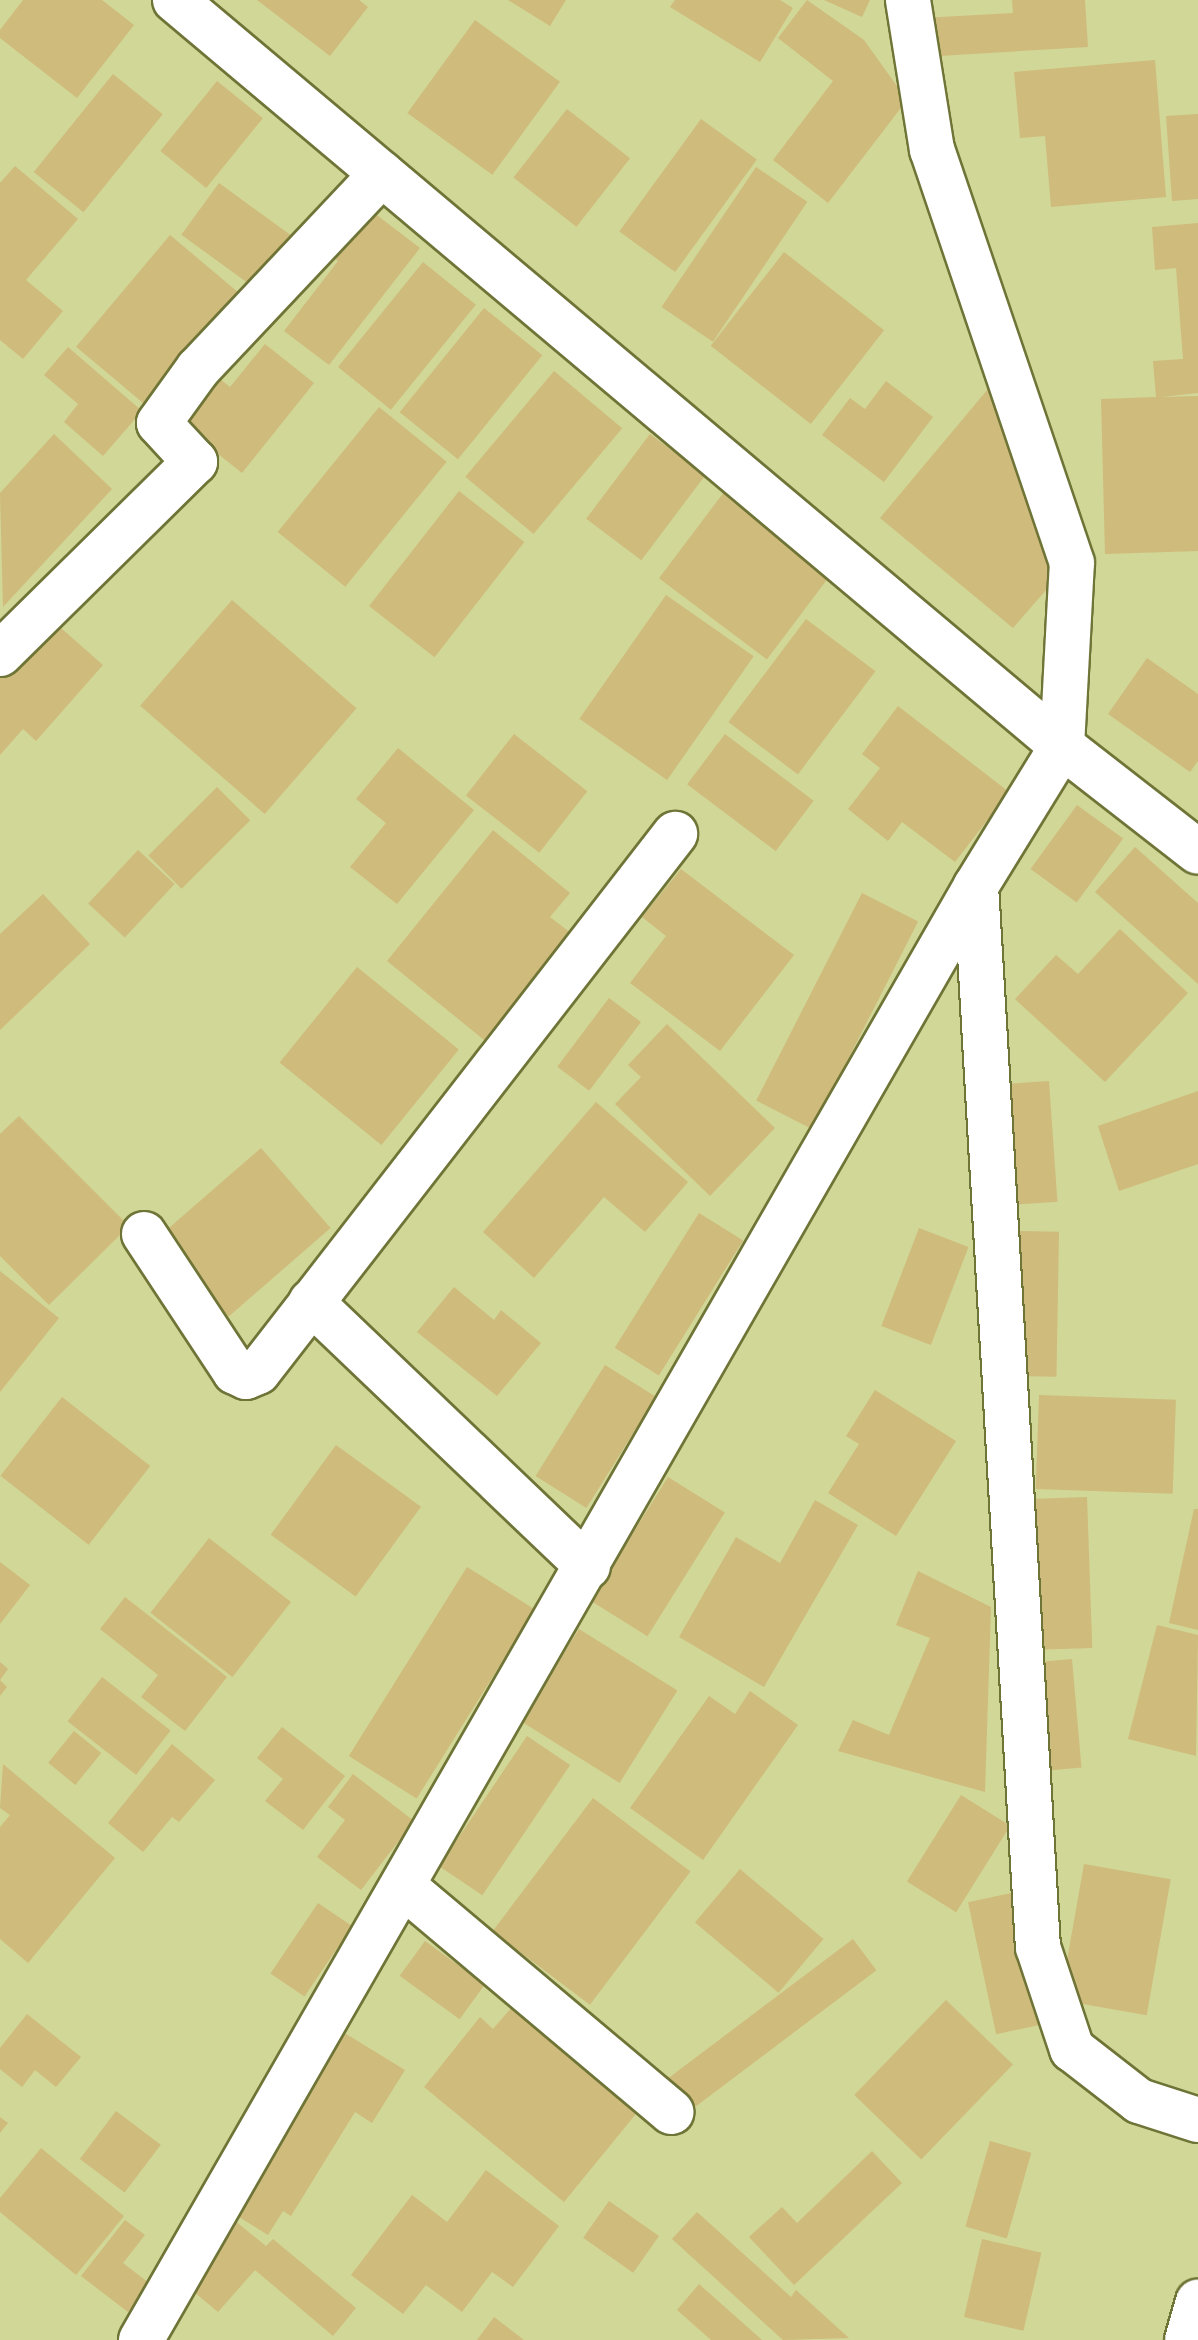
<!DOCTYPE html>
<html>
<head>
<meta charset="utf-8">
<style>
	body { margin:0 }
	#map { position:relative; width:1198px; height:2340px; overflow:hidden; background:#d1d797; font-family:"Noto Serif",serif }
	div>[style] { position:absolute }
	.building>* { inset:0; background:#cfbb7b; transform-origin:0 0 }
	.roads { filter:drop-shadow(2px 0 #6f7437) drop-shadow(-2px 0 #6f7437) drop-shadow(0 2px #6f7437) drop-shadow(0 -2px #6f7437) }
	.street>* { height:44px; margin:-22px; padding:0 22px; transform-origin:22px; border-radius:22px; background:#fff }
	.secondary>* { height:44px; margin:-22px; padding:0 22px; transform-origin:22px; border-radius:22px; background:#fff }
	span { translate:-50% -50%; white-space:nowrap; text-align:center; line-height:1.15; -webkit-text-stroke:8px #dee4a4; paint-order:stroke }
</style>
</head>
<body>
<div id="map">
	<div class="building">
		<i style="clip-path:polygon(23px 0,102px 0,134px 25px,77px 98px,0 38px,0 30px)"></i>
		<i style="clip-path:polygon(257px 0,359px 0,368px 7px,330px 56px)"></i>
		<i style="clip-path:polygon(508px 0,566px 0,550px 26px)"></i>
		<i style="clip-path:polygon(675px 0,780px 0,793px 8px,760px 62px,670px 7px)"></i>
		<i style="clip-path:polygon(807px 0,864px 40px,907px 100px,828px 203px,773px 160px,833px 81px,778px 38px)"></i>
		<i style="clip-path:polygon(824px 0,870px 0,862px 17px)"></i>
		<i style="clip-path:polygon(1012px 0,1085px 0,1088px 47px,923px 57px,922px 18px,1013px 13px)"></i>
		<i style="left:475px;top:20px;width:105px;height:115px;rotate:36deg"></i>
		<i style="clip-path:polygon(1155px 60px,1166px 197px,1051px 207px,1045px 136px,1020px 138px,1014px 72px)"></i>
		<i style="left:113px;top:74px;width:64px;height:126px;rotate:39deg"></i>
		<i style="left:217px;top:81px;width:59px;height:90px;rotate:39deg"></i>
		<i style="left:567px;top:109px;width:80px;height:87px;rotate:38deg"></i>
		<i style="clip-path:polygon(1198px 114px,1198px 199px,1172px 201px,1166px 116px)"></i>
		<i style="left:701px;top:119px;width:69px;height:139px;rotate:36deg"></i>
		<i style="clip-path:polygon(15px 166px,78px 219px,26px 280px,63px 311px,23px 359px,0 340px,0 183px)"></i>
		<i style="left:756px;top:167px;width:62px;height:169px;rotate:34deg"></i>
		<i style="left:219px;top:183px;width:94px;height:64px;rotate:36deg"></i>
		<i style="clip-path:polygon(361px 203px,420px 248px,329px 365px,284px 331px,338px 261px,324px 251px)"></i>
		<i style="clip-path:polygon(1198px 223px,1198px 393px,1161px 397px,1198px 396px,1198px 551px,1105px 554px,1101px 399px,1156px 397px,1153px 361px,1183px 359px,1176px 268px,1155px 270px,1152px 227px)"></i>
		<i style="left:170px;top:235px;width:92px;height:146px;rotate:40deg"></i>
		<i style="left:784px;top:252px;width:127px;height:119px;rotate:38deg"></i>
		<i style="left:423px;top:262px;width:68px;height:135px;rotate:39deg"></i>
		<i style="left:484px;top:308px;width:75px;height:134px;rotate:39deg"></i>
		<i style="clip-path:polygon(265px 344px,314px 383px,242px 473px,173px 418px,210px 371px,230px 387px)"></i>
		<i style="clip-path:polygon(68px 347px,142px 411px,103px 456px,64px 422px,78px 404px,44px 375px)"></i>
		<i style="left:554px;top:371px;width:89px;height:138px;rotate:40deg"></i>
		<i style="clip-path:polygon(886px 381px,933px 417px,884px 482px,822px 435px,850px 398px,865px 409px)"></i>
		<i style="clip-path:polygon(993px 383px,1053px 582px,1013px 628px,880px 518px)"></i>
		<i style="left:379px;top:407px;width:87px;height:161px;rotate:39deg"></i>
		<i style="clip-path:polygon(54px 434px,112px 489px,3px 607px,0 493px)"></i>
		<i style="left:650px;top:434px;width:69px;height:106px;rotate:37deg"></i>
		<i style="left:459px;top:491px;width:83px;height:146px;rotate:38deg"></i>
		<i style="left:724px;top:492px;width:135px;height:108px;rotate:37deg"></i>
		<i style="left:666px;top:595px;width:107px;height:151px;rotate:35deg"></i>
		<i style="left:232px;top:600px;width:165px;height:140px;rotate:41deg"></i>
		<i style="clip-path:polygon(44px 613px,103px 665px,36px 741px,23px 729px,0 755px,0 664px)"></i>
		<i style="left:806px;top:619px;width:87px;height:129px;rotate:37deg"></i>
		<i style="clip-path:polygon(1147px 658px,1198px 694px,1198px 761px,1190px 772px,1108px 714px)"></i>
		<i style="clip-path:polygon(898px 706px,1009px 792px,955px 862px,902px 822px,888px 841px,848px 809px,880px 768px,862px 754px)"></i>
		<i style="left:514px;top:734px;width:93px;height:78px;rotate:38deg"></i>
		<i style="left:725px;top:734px;width:111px;height:63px;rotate:37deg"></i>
		<i style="clip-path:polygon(398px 748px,474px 810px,397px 904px,350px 867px,386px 823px,356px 799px)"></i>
		<i style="left:217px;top:787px;width:47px;height:97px;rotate:45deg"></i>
		<i style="left:1077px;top:805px;width:57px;height:79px;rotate:36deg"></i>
		<i style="clip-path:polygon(493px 830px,570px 893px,550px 917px,576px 937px,489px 1044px,387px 961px)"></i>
		<i style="clip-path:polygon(1135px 847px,1198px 903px,1198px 984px,1095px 892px)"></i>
		<i style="left:138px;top:850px;width:50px;height:73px;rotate:43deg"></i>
		<i style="clip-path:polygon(681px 869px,794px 955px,720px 1051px,630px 983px,666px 936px,642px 917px)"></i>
		<i style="left:862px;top:893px;width:63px;height:233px;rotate:27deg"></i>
		<i style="clip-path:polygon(43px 894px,90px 944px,0 1030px,0 934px)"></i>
		<i style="clip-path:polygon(1120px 929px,1188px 993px,1105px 1082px,1015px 999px,1056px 955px,1078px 974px)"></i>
		<i style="left:357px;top:967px;width:131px;height:123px;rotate:39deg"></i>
		<i style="left:609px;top:998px;width:40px;height:86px;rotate:37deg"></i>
		<i style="clip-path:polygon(667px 1024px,775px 1128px,710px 1196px,615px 1104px,641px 1077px,628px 1065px)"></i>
		<i style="left:1049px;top:1081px;width:121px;height:44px;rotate:86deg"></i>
		<i style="clip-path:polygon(1198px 1091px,1198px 1164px,1119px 1191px,1098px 1126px)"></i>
		<i style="clip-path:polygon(596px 1102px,688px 1182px,645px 1232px,604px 1197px,534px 1278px,483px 1232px)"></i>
		<i style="clip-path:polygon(19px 1116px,129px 1226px,49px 1305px,0 1256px,0 1134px)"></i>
		<i style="left:261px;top:1148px;width:106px;height:135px;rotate:49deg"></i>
		<i style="left:699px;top:1213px;width:52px;height:159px;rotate:32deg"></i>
		<i style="left:919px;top:1228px;width:53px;height:105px;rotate:21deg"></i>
		<i style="left:1020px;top:1231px;width:39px;height:145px;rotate:1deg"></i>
		<i style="clip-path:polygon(0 1271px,59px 1318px,0 1392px)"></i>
		<i style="clip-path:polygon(454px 1287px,494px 1320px,501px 1310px,541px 1343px,497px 1396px,417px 1332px)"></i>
		<i style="left:605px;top:1365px;width:60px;height:131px;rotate:32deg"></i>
		<i style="clip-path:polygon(875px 1390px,956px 1441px,896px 1536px,828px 1493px,859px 1444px,846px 1436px)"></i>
		<i style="left:1039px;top:1395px;width:137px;height:94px;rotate:2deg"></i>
		<i style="left:62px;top:1397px;width:112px;height:100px;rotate:38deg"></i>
		<i style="left:336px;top:1445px;width:105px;height:111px;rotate:36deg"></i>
		<i style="left:668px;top:1477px;width:67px;height:146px;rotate:32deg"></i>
		<i style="left:1087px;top:1497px;width:151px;height:63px;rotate:88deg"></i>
		<i style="clip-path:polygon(815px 1500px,858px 1525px,764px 1687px,679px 1637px,736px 1537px,780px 1563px)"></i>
		<i style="clip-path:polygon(1194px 1509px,1198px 1509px,1198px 1630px,1169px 1623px)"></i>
		<i style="left:209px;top:1538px;width:104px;height:95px;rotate:38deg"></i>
		<i style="clip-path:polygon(0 1562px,30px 1585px,0 1624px)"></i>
		<i style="left:467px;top:1567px;width:80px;height:223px;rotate:32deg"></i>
		<i style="clip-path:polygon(918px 1571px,991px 1607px,985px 1792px,838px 1751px,853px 1720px,889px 1735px,930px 1638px,896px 1625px)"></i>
		<i style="clip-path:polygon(125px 1597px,227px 1677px,185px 1731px,141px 1697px,158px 1675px,100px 1629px)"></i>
		<i style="clip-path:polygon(1157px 1625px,1198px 1635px,1196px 1756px,1128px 1739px)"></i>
		<i style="left:579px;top:1629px;width:116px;height:109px;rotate:32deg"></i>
		<i style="left:1072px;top:1659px;width:109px;height:42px;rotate:85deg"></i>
		<i style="clip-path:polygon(0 1662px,8px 1669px,0 1680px,7px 1687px,0 1696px)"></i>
		<i style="left:102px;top:1677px;width:87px;height:56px;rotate:38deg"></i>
		<i style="clip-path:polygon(750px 1691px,798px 1725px,703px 1860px,630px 1808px,709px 1696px,735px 1714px)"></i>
		<i style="clip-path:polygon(282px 1727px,345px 1776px,303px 1830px,265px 1801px,283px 1779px,257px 1758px)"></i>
		<i style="left:74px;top:1731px;width:35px;height:41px;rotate:39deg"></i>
		<i style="left:527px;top:1736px;width:52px;height:157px;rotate:34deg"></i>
		<i style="clip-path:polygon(172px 1744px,215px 1780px,179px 1822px,172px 1817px,143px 1852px,108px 1823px)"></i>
		<i style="clip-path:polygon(3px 1764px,115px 1858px,28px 1963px,0 1939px,0 1827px,10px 1815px,0 1808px)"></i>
		<i style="clip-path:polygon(353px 1774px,414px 1821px,361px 1890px,317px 1857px,345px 1820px,328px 1807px)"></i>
		<i style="left:961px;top:1795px;width:58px;height:102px;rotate:32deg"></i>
		<i style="left:593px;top:1798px;width:122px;height:167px;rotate:37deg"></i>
		<i style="left:1084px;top:1864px;width:88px;height:138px;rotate:10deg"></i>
		<i style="left:740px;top:1869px;width:109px;height:70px;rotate:40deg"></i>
		<i style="left:1016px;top:1892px;width:135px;height:49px;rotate:78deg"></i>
		<i style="left:318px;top:1903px;width:41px;height:85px;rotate:34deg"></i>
		<i style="left:853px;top:1939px;width:39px;height:243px;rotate:53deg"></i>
		<i style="left:425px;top:1941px;width:74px;height:43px;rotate:36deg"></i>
		<i style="left:946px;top:2000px;width:93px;height:132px;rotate:44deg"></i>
		<i style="clip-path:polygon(517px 2001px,644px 2104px,564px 2202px,424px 2087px,480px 2017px,493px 2029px)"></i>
		<i style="clip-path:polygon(27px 2014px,81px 2057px,56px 2087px,35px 2070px,22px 2087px,0 2069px,0 2048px)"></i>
		<i style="clip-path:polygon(338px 2029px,405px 2070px,372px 2123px,355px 2112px,291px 2216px,283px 2211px,268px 2235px,226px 2209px)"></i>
		<i style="left:116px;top:2111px;width:56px;height:60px;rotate:37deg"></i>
		<i style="clip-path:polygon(0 2117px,8px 2123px,0 2133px)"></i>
		<i style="left:990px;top:2141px;width:43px;height:89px;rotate:16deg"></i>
		<i style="clip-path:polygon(41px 2148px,124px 2216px,76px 2275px,0 2212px,0 2198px)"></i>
		<i style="clip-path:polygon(872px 2151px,902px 2183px,794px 2285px,749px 2237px,782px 2207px,797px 2223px)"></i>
		<i style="clip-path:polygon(486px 2170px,559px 2226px,513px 2287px,492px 2272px,462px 2312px,426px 2285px,403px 2314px,351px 2275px,412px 2195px,447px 2222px)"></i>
		<i style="left:609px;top:2201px;width:61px;height:45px;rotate:35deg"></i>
		<i style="clip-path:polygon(697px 2212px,791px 2297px,796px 2290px,849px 2338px,783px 2340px,672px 2239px)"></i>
		<i style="clip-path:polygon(125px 2220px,145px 2235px,123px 2263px,149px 2283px,128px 2312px,81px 2276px)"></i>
		<i style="clip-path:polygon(234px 2220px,266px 2246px,273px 2239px,356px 2308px,333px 2336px,255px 2270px,218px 2312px,182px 2282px)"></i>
		<i style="left:982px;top:2239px;width:61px;height:80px;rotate:13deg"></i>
		<i style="clip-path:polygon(699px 2284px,762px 2340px,711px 2340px,677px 2310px)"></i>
		<i style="clip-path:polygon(494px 2317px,524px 2340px,477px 2340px)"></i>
	</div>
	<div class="roads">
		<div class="street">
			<i style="left:0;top:654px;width:274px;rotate:-44.6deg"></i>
			<i style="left:195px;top:462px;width:53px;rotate:-132.7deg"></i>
			<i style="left:159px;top:423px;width:67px;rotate:-54.2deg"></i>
			<i style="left:198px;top:369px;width:268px;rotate:-46.7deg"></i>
			<i style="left:976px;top:886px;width:1063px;rotate:86.66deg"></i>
			<i style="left:1038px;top:1947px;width:108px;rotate:71.6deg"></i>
			<i style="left:1072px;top:2049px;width:85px;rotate:37.8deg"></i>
			<i style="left:1139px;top:2101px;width:62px;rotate:17.9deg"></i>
			<i style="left:144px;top:1234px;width:165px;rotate:56.6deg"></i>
			<i style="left:235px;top:1372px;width:12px;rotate:24deg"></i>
			<i style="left:246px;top:1377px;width:13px;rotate:-23deg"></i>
			<i style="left:258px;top:1372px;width:681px;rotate:-52.22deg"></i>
			<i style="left:311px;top:1302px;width:383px;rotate:43.7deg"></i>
			<i style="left:403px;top:1886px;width:351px;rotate:40.1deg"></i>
			<i style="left:141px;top:2340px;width:1677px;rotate:-60.13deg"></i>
			<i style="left:976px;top:886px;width:164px;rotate:-58.4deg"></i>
			<i style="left:1062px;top:746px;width:183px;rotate:-86.9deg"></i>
			<i style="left:1072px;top:563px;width:436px;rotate:-108.7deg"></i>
			<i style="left:932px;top:150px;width:152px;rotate:-99.1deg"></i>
		</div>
		<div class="secondary">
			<i style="left:175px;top:0;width:1159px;rotate:40.07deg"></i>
			<i style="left:1062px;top:746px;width:172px;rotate:37.9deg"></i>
			<i style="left:1187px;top:2340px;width:40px;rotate:-74deg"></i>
		</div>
	</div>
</div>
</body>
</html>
